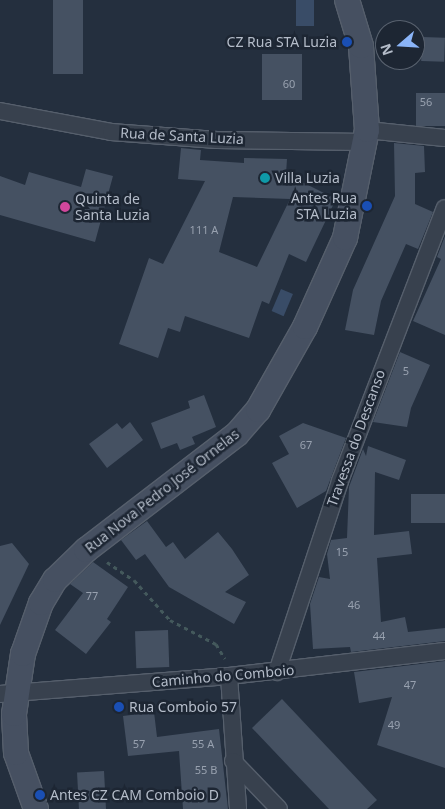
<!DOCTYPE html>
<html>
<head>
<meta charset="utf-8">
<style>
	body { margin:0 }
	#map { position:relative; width:445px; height:809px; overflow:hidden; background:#242f3e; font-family:"Noto Sans",sans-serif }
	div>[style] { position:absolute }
	.water>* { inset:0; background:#394c67; transform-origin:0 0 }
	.building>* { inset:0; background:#455162; transform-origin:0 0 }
	.path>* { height:3px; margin-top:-1.5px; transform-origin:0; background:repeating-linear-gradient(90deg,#44595c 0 4px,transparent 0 8px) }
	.roads { filter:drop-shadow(1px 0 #565f6c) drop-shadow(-1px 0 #565f6c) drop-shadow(0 1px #565f6c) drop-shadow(0 -1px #565f6c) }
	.street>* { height:16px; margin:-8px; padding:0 8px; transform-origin:8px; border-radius:8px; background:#38414e }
	.secondary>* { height:24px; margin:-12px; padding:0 12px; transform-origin:12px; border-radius:12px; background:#465061 }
	.dots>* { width:14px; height:14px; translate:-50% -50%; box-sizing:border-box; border:2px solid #1d2633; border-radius:50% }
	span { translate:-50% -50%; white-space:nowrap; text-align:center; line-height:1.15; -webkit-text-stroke:5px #1d2633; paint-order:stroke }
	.number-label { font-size:11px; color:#98a1af }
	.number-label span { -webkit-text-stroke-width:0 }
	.poi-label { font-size:14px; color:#b4bcc9 }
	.right { translate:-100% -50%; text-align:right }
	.left { translate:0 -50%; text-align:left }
	.street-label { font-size:14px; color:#b4bcc9 }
	.north { position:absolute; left:375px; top:20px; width:50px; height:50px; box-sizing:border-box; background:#1d2633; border:1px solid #59626f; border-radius:50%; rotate:251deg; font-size:14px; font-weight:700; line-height:20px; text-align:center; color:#b4bcc9 }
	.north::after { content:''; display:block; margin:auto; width:18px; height:22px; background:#8ab4f8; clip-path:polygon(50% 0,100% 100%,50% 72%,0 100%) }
</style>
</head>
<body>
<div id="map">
	<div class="water">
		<i style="left:296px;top:0;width:18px;height:26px"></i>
		<i style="left:281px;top:289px;width:13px;height:24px;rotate:23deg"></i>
	</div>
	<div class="building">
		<i style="left:53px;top:0;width:30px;height:74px"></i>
		<i style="left:422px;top:37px;width:23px;height:24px;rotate:2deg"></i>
		<i style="left:262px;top:54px;width:40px;height:46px"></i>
		<i style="left:445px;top:93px;width:33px;height:29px;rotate:90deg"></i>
		<i style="clip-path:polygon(394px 143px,424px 146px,425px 172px,415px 173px,415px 204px,433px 212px,418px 249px,406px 244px,381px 301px,374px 335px,345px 330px,353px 290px,395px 196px)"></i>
		<i style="clip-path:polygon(evenodd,181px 148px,201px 150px,200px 160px,244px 163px,244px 158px,287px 159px,286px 174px,336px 199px,306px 262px,289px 254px,269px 304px,262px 301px,249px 338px,185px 316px,180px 332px,168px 328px,158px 358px,119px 344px,149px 258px,163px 264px,205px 181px,178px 179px,181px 148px,233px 197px,290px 199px,257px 267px,219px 252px,233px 197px)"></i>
		<i style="clip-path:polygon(86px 169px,113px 176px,95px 242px,0 215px,0 176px,25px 185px,29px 172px,81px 187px)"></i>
		<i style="clip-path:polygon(445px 236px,445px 335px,413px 321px,441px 259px,437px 257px)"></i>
		<i style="clip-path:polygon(400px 352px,430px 365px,411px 408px,407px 427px,373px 422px)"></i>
		<i style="clip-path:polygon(204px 395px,216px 427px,192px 437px,195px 444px,180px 450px,177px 443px,161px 449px,151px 423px,190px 408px,188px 401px)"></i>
		<i style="clip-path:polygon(130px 422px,143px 440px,107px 468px,89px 444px,117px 423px,122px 429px)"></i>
		<i style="clip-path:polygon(303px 423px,346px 438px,326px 491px,297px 508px,272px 463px,289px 454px,279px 436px)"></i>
		<i style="clip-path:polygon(368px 446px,406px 460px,399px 480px,375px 472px,374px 535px,409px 531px,412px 554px,377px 558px,381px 622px,405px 617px,408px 632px,445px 628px,445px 641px,351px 652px,350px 647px,313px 649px,310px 604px,319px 577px,330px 579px,327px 554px,331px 540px,347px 538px,349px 487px,363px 449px,366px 456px)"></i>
		<i style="left:445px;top:494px;width:29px;height:34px;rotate:90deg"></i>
		<i style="clip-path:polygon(147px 521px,166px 547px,173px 542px,185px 559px,218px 532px,232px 549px,249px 575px,225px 592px,246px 602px,234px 624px,169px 587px,145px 554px,136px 560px,121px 540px)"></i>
		<i style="clip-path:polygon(12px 543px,29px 564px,0 625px,0 546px)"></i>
		<i style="clip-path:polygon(93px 562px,128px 587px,107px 619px,111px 622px,86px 654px,55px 630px,83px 593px,70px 584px)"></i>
		<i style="left:168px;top:630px;width:37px;height:33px;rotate:88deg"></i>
		<i style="clip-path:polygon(445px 661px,445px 768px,377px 745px,392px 697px,359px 703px,354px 672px)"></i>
		<i style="clip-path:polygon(282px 699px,377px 800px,367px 809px,329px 809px,252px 728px)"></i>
		<i style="clip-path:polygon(154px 712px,157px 737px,219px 729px,228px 809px,183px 809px,179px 751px,128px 756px,123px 716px)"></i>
		<i style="left:104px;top:771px;width:38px;height:27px;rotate:87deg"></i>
	</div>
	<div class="path">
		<i style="left:107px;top:562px;width:32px;rotate:34deg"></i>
		<i style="left:134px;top:580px;width:54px;rotate:48deg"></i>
		<i style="left:170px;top:620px;width:52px;rotate:27.6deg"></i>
		<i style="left:216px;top:644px;width:17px;rotate:59deg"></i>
	</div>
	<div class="roads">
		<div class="street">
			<i style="left:0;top:111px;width:113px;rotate:10.7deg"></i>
			<i style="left:111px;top:132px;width:106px;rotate:4.3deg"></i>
			<i style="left:217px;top:140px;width:149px;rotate:0.8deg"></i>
			<i style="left:367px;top:130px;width:78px;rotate:5.9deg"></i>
			<i style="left:277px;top:672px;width:201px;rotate:-71.7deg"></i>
			<i style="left:340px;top:481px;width:292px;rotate:-69deg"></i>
			<i style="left:229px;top:676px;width:133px;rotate:86.1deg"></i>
			<i style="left:0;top:694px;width:230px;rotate:-4.5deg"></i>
			<i style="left:229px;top:676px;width:217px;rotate:-6.6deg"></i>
			<i style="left:233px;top:761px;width:66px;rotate:46.2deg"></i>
		</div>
		<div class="secondary">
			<i style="left:36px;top:809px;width:59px;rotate:-109.7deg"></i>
			<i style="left:16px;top:753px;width:39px;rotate:-93deg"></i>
			<i style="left:14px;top:714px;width:61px;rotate:-81.5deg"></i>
			<i style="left:23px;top:654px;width:54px;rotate:-70.6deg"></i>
			<i style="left:41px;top:603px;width:27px;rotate:-59deg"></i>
			<i style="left:55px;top:580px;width:43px;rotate:-44.1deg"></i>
			<i style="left:86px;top:550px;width:190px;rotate:-37.5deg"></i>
			<i style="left:237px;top:434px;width:32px;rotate:-49deg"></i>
			<i style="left:258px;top:410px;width:95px;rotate:-60.5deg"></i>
			<i style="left:305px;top:327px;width:98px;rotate:-65.8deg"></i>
			<i style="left:345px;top:238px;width:110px;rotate:-78.5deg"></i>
			<i style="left:367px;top:130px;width:84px;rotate:-94.1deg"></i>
			<i style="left:361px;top:46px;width:48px;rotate:-106.9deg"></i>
		</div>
	</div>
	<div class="dots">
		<i style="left:347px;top:42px;background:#1a4fb4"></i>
		<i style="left:265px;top:178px;background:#0f9aa8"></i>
		<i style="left:367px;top:206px;background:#1a4fb4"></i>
		<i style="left:65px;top:207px;background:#d1479c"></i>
		<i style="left:119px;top:707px;background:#1a4fb4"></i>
		<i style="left:40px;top:795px;background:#1a4fb4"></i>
	</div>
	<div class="number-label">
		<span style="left:289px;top:84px">60</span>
		<span style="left:426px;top:102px">56</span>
		<span style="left:204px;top:230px">111 A</span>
		<span style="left:406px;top:371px">5</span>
		<span style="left:306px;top:445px">67</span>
		<span style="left:342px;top:552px">15</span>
		<span style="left:92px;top:596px">77</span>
		<span style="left:354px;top:605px">46</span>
		<span style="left:379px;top:636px">44</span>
		<span style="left:410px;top:685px">47</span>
		<span style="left:394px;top:725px">49</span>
		<span style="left:139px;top:744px">57</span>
		<span style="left:203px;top:744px">55 A</span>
		<span style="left:206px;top:770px">55 B</span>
	</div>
	<div class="poi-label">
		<span class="right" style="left:337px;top:42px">CZ Rua STA Luzia</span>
		<span class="left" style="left:275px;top:178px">Villa Luzia</span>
		<span class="right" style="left:357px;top:206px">Antes Rua<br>STA Luzia</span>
		<span class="left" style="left:75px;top:207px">Quinta de<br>Santa Luzia</span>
		<span class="left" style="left:129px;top:707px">Rua Comboio 57</span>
		<span class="left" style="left:50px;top:795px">Antes CZ CAM Comboio D</span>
	</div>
	<div class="street-label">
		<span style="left:182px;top:136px;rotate:3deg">Rua de Santa Luzia</span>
		<span style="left:356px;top:438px;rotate:-70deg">Travessa do Descanso</span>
		<span style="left:162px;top:491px;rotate:-38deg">Rua Nova Pedro José Ornelas</span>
		<span style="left:223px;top:676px;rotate:-5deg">Caminho do Comboio</span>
	</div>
	<div class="north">N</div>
</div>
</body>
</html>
